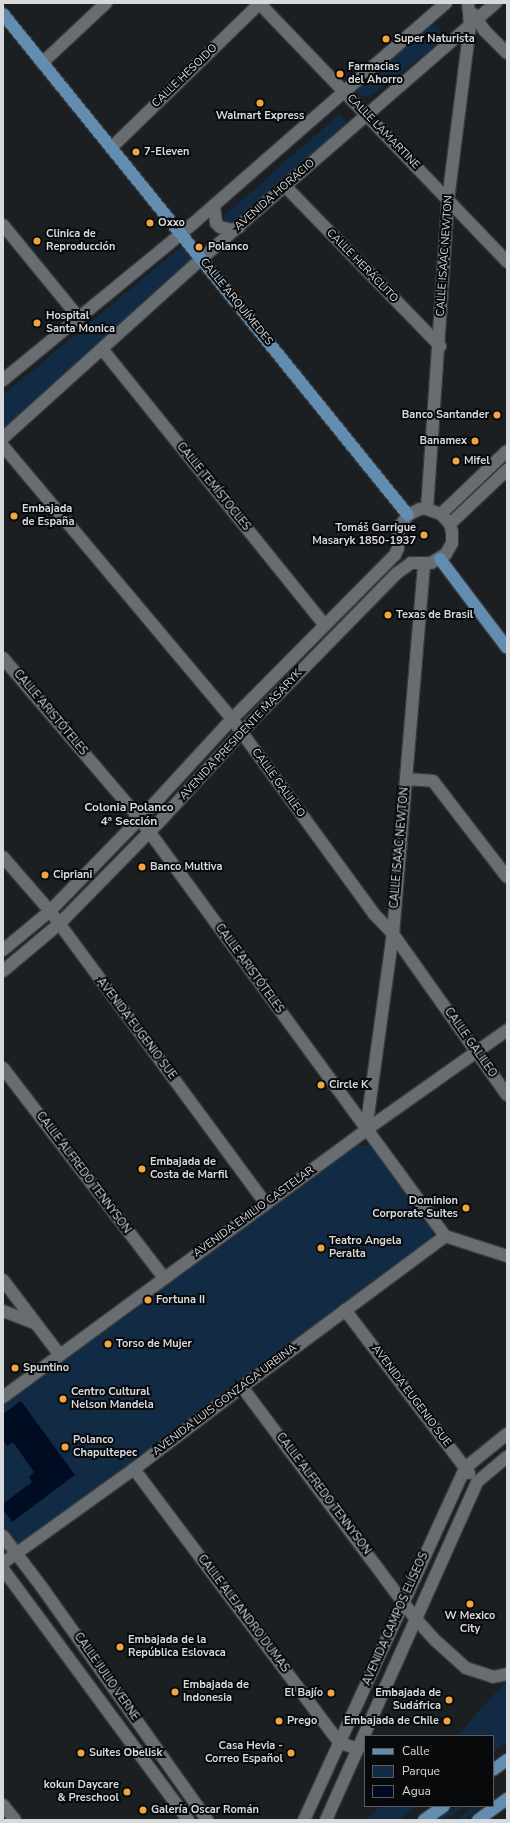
<!DOCTYPE html>
<html>
<head>
<meta charset="utf-8">
<style>
	body { margin:0 }
	#map { position:relative; width:510px; height:1823px; overflow:hidden; background:#1b1f22; font-family:"Nunito Sans",sans-serif }
	div>[style] { position:absolute }
	.green>* { inset:0; background:#102b43 }
	.water>* { inset:0; background:#000c21 }
	.roads { filter:drop-shadow(1px 0 #383b3e) drop-shadow(-1px 0 #383b3e) drop-shadow(0 1px #383b3e) drop-shadow(0 -1px #383b3e) }
	.minor>* { height:12px; margin:-6px; padding:0 6px; transform-origin:6px; border-radius:6px; background:#686d71 }
	.major>* { height:12px; margin:-6px; padding:0 6px; transform-origin:6px; border-radius:6px; background:#638cb1 }
	.dots>* { width:11px; height:11px; translate:-50% -50%; box-sizing:border-box; border:2px solid #07090a; border-radius:50% }
	span { translate:-50% -50%; white-space:nowrap; text-align:center; line-height:1.15; -webkit-text-stroke:4px #07090a; paint-order:stroke }
	.poi-label { font-size:11px; color:#d7d9dc; font-weight:700 }
	.left { translate:0 -50%; text-align:left }
	.right { translate:-100% -50%; text-align:right }
	.street-label { font-size:11px; color:#d7d9dc }
	.neighbourhood-label { font-size:12px; color:#d7d9dc; font-weight:700 }
	.frame { position:absolute; inset:0; border:4px solid #d7d9dc; pointer-events:none }
	.legend { position:absolute; left:364px; top:1735px; width:130px; height:72px; box-sizing:border-box; background:#07090a; border:1px solid #5a5c5e; margin:0; padding:5px 7px; list-style:none; font-size:12px; color:#d7d9dc }
	.legend li { display:flex; align-items:center; gap:8px; height:20px }
	.legend b { width:20px; border:1px solid #5a5c5e }
</style>
</head>
<body>
<div id="map">
	<div class="green">
		<i style="clip-path:polygon(430px 25px,436px 26px,442px 33px,441px 41px,375px 93px,366px 97px,359px 95px,355px 90px,355px 86px,422px 26px)"></i>
		<i style="clip-path:polygon(339px 114px,350px 126px,243px 217px,229px 223px,226px 221px,224px 219px,226px 214px)"></i>
		<i style="clip-path:polygon(186px 246px,198px 258px,8px 427px,3px 425px,3px 395px,176px 251px)"></i>
		<i style="clip-path:polygon(359px 1145px,371px 1146px,432px 1226px,432px 1237px,430px 1242px,134px 1463px,3px 1557px,3px 1406px,352px 1146px)"></i>
		<i style="clip-path:polygon(507px 1680px,507px 1742px,493px 1752px,493px 1736px,457px 1736px)"></i>
		<i style="clip-path:polygon(381px 1806px,418px 1806px,399px 1820px,365px 1820px)"></i>
		<i style="clip-path:polygon(456px 1806px,465px 1806px,446px 1820px,436px 1820px)"></i>
		<i style="clip-path:polygon(474px 1806px,484px 1806px,464px 1820px,455px 1820px)"></i>
	</div>
	<div class="water">
		<i style="clip-path:polygon(21px 1401px,75px 1475px,12px 1522px,3px 1509px,3px 1504px,32px 1482px,29px 1477px,34px 1472px,13px 1442px,7px 1446px,3px 1440px,3px 1414px)"></i>
	</div>
	<div class="roads">
		<div class="minor">
			<i style="left:259px;top:3px;width:359px;rotate:46.2deg"></i>
			<i style="left:473px;top:14px;width:21px;rotate:55deg"></i>
			<i style="left:485px;top:31px;width:31px;rotate:45deg"></i>
			<i style="left:42px;top:63px;width:88px;rotate:-43.2deg"></i>
			<i style="left:111px;top:148px;width:208px;rotate:-44.2deg"></i>
			<i style="left:285px;top:186px;width:223px;rotate:45.9deg"></i>
			<i style="left:214px;top:206px;width:17px;rotate:83deg"></i>
			<i style="left:216px;top:223px;width:6px;rotate:45deg"></i>
			<i style="left:220px;top:227px;width:12px;rotate:14deg"></i>
			<i style="left:232px;top:230px;width:8px;rotate:-23deg"></i>
			<i style="left:3px;top:225px;width:120px;rotate:50.7deg"></i>
			<i style="left:102px;top:349px;width:355px;rotate:51.1deg"></i>
			<i style="left:3px;top:380px;width:230px;rotate:-39.4deg"></i>
			<i style="left:181px;top:234px;width:352px;rotate:-41.1deg"></i>
			<i style="left:3px;top:438px;width:267px;rotate:-42.1deg"></i>
			<i style="left:201px;top:259px;width:391px;rotate:-41deg"></i>
			<i style="left:3px;top:446px;width:356px;rotate:50deg"></i>
			<i style="left:232px;top:719px;width:241px;rotate:53.9deg"></i>
			<i style="left:374px;top:914px;width:28px;rotate:46deg"></i>
			<i style="left:393px;top:934px;width:197px;rotate:54.7deg"></i>
			<i style="left:427px;top:509px;width:310px;rotate:-86.1deg"></i>
			<i style="left:448px;top:200px;width:176px;rotate:-82.8deg"></i>
			<i style="left:470px;top:25px;width:22px;rotate:-95deg"></i>
			<i style="left:441px;top:514px;width:91px;rotate:-43.7deg"></i>
			<i style="left:450px;top:524px;width:79px;rotate:-43.5deg"></i>
			<i style="left:3px;top:658px;width:211px;rotate:49.6deg"></i>
			<i style="left:140px;top:819px;width:517px;rotate:53.82deg"></i>
			<i style="left:445px;top:1236px;width:65px;rotate:17.9deg"></i>
			<i style="left:406px;top:779px;width:27px;rotate:4deg"></i>
			<i style="left:433px;top:781px;width:121px;rotate:52.4deg"></i>
			<i style="left:3px;top:857px;width:72px;rotate:49deg"></i>
			<i style="left:50px;top:911px;width:364px;rotate:53.6deg"></i>
			<i style="left:3px;top:950px;width:61px;rotate:-39.7deg"></i>
			<i style="left:50px;top:911px;width:145px;rotate:-45.8deg"></i>
			<i style="left:151px;top:807px;width:120px;rotate:-47.4deg"></i>
			<i style="left:232px;top:719px;width:231px;rotate:-45.2deg"></i>
			<i style="left:395px;top:555px;width:8px;rotate:-67deg"></i>
			<i style="left:398px;top:548px;width:21px;rotate:-87deg"></i>
			<i style="left:399px;top:527px;width:15px;rotate:-53deg"></i>
			<i style="left:408px;top:515px;width:13px;rotate:-27deg"></i>
			<i style="left:420px;top:509px;width:7px"></i>
			<i style="left:427px;top:509px;width:15px;rotate:20deg"></i>
			<i style="left:441px;top:514px;width:13px;rotate:48deg"></i>
			<i style="left:450px;top:524px;width:8px;rotate:76deg"></i>
			<i style="left:452px;top:532px;width:11px;rotate:90deg"></i>
			<i style="left:452px;top:543px;width:13px;rotate:119deg"></i>
			<i style="left:446px;top:554px;width:17px;rotate:149deg"></i>
			<i style="left:431px;top:563px;width:20px;rotate:180deg"></i>
			<i style="left:411px;top:563px;width:17px;rotate:144deg"></i>
			<i style="left:397px;top:573px;width:207px;rotate:134.4deg"></i>
			<i style="left:252px;top:721px;width:133px;rotate:132.6deg"></i>
			<i style="left:162px;top:819px;width:147px;rotate:134.4deg"></i>
			<i style="left:59px;top:924px;width:73px;rotate:140deg"></i>
			<i style="left:3px;top:1068px;width:265px;rotate:52.5deg"></i>
			<i style="left:366px;top:1130px;width:198px;rotate:-82.2deg"></i>
			<i style="left:393px;top:934px;width:371px;rotate:-85.2deg"></i>
			<i style="left:3px;top:1280px;width:94px;rotate:52.8deg"></i>
			<i style="left:345px;top:1310px;width:205px;rotate:52.7deg"></i>
			<i style="left:3px;top:1311px;width:34px;rotate:21deg"></i>
			<i style="left:242px;top:1387px;width:289px;rotate:53.2deg"></i>
			<i style="left:415px;top:1618px;width:31px;rotate:48deg"></i>
			<i style="left:436px;top:1641px;width:40px;rotate:42deg"></i>
			<i style="left:466px;top:1668px;width:28px;rotate:18deg"></i>
			<i style="left:493px;top:1677px;width:14px;rotate:-12deg"></i>
			<i style="left:3px;top:1397px;width:451px;rotate:-36.3deg"></i>
			<i style="left:366px;top:1130px;width:173px;rotate:-35.3deg"></i>
			<i style="left:134px;top:1469px;width:343px;rotate:53.1deg"></i>
			<i style="left:340px;top:1743px;width:19px;rotate:18deg"></i>
			<i style="left:3px;top:1536px;width:63px;rotate:52.8deg"></i>
			<i style="left:41px;top:1586px;width:287px;rotate:54.6deg"></i>
			<i style="left:3px;top:1563px;width:161px;rotate:-35.7deg"></i>
			<i style="left:134px;top:1469px;width:136px;rotate:-37.2deg"></i>
			<i style="left:242px;top:1387px;width:253px;rotate:-36.6deg"></i>
			<i style="left:3px;top:1569px;width:312px;rotate:53.6deg"></i>
			<i style="left:3px;top:1805px;width:19px;rotate:51deg"></i>
			<i style="left:304px;top:1820px;width:387px;rotate:-65.4deg"></i>
			<i style="left:465px;top:1468px;width:54px;rotate:-39deg"></i>
			<i style="left:326px;top:1820px;width:370px;rotate:-65.9deg"></i>
			<i style="left:477px;top:1482px;width:39px;rotate:-40deg"></i>
		</div>
		<div class="major">
			<i style="left:3px;top:14px;width:644px;rotate:51.05deg"></i>
			<i style="left:440px;top:559px;width:111px;rotate:53deg"></i>
			<i style="left:493px;top:1770px;width:17px;rotate:-36deg"></i>
			<i style="left:424px;top:1820px;width:24px;rotate:-35deg"></i>
			<i style="left:478px;top:1820px;width:36px;rotate:-36deg"></i>
		</div>
	</div>
	<div class="dots">
		<i style="left:386px;top:39px;background:#f3a442"></i>
		<i style="left:340px;top:74px;background:#f3a442"></i>
		<i style="left:260px;top:103px;background:#f3a442"></i>
		<i style="left:136px;top:152px;background:#f3a442"></i>
		<i style="left:150px;top:223px;background:#f3a442"></i>
		<i style="left:37px;top:241px;background:#f3a442"></i>
		<i style="left:199px;top:247px;background:#f3a442"></i>
		<i style="left:37px;top:323px;background:#f3a442"></i>
		<i style="left:497px;top:415px;background:#f3a442"></i>
		<i style="left:475px;top:441px;background:#f3a442"></i>
		<i style="left:456px;top:461px;background:#f3a442"></i>
		<i style="left:14px;top:516px;background:#f3a442"></i>
		<i style="left:424px;top:535px;background:#f3a442"></i>
		<i style="left:388px;top:615px;background:#f3a442"></i>
		<i style="left:142px;top:867px;background:#f3a442"></i>
		<i style="left:45px;top:875px;background:#f3a442"></i>
		<i style="left:321px;top:1085px;background:#f3a442"></i>
		<i style="left:142px;top:1169px;background:#f3a442"></i>
		<i style="left:466px;top:1208px;background:#f3a442"></i>
		<i style="left:321px;top:1248px;background:#f3a442"></i>
		<i style="left:148px;top:1300px;background:#f3a442"></i>
		<i style="left:108px;top:1344px;background:#f3a442"></i>
		<i style="left:15px;top:1368px;background:#f3a442"></i>
		<i style="left:63px;top:1399px;background:#f3a442"></i>
		<i style="left:65px;top:1447px;background:#f3a442"></i>
		<i style="left:470px;top:1604px;background:#f3a442"></i>
		<i style="left:120px;top:1647px;background:#f3a442"></i>
		<i style="left:175px;top:1692px;background:#f3a442"></i>
		<i style="left:331px;top:1693px;background:#f3a442"></i>
		<i style="left:449px;top:1700px;background:#f3a442"></i>
		<i style="left:279px;top:1721px;background:#f3a442"></i>
		<i style="left:447px;top:1721px;background:#f3a442"></i>
		<i style="left:81px;top:1753px;background:#f3a442"></i>
		<i style="left:291px;top:1753px;background:#f3a442"></i>
		<i style="left:127px;top:1792px;background:#f3a442"></i>
		<i style="left:143px;top:1810px;background:#f3a442"></i>
	</div>
	<div class="poi-label">
		<span class="left" style="left:394px;top:39px">Super Naturista</span>
		<span class="left" style="left:348px;top:74px">Farmacias<br>del Ahorro</span>
		<span style="left:260px;top:116px">Walmart Express</span>
		<span class="left" style="left:144px;top:152px">7-Eleven</span>
		<span class="left" style="left:158px;top:223px">Oxxo</span>
		<span class="left" style="left:46px;top:241px">Clinica de<br>Reproducción</span>
		<span class="left" style="left:208px;top:247px">Polanco</span>
		<span class="left" style="left:46px;top:323px">Hospital<br>Santa Monica</span>
		<span class="right" style="left:489px;top:415px">Banco Santander</span>
		<span class="right" style="left:467px;top:441px">Banamex</span>
		<span class="left" style="left:464px;top:461px">Mifel</span>
		<span class="left" style="left:22px;top:516px">Embajada<br>de España</span>
		<span class="right" style="left:416px;top:535px">Tomáš Garrigue<br>Masaryk 1850-1937</span>
		<span class="left" style="left:396px;top:615px">Texas de Brasil</span>
		<span class="left" style="left:150px;top:867px">Banco Multiva</span>
		<span class="left" style="left:53px;top:875px">Cipriani</span>
		<span class="left" style="left:329px;top:1085px">Circle K</span>
		<span class="left" style="left:150px;top:1169px">Embajada de<br>Costa de Marfil</span>
		<span class="right" style="left:458px;top:1208px">Dominion<br>Corporate Suites</span>
		<span class="left" style="left:329px;top:1248px">Teatro Angela<br>Peralta</span>
		<span class="left" style="left:156px;top:1300px">Fortuna II</span>
		<span class="left" style="left:116px;top:1344px">Torso de Mujer</span>
		<span class="left" style="left:23px;top:1368px">Spuntino</span>
		<span class="left" style="left:71px;top:1399px">Centro Cultural<br>Nelson Mandela</span>
		<span class="left" style="left:73px;top:1447px">Polanco<br>Chapultepec</span>
		<span style="left:470px;top:1623px">W Mexico<br>City</span>
		<span class="left" style="left:128px;top:1647px">Embajada de la<br>República Eslovaca</span>
		<span class="left" style="left:183px;top:1692px">Embajada de<br>Indonesia</span>
		<span class="right" style="left:323px;top:1693px">El Bajío</span>
		<span class="right" style="left:441px;top:1700px">Embajada de<br>Sudáfrica</span>
		<span class="left" style="left:287px;top:1721px">Prego</span>
		<span class="right" style="left:439px;top:1721px">Embajada de Chile</span>
		<span class="right" style="left:283px;top:1753px">Casa Hevia -<br>Correo Español</span>
		<span class="left" style="left:89px;top:1753px">Suites Obelisk</span>
		<span class="right" style="left:119px;top:1792px">kokun Daycare<br>&amp; Preschool</span>
		<span class="left" style="left:151px;top:1810px">Galería Oscar Román</span>
	</div>
	<div class="street-label">
		<span style="left:185px;top:76px;rotate:-44deg">CALLE HESOIDO</span>
		<span style="left:383px;top:132px;rotate:46deg">CALLE LAMARTINE</span>
		<span style="left:275px;top:195px;rotate:-41deg">AVENIDA HORACIO</span>
		<span style="left:445px;top:256px;rotate:-86deg">CALLE ISAAC NEWTON</span>
		<span style="left:362px;top:266px;rotate:46deg">CALLE HERÁCLITO</span>
		<span style="left:236px;top:302px;rotate:51deg">CALLE ARQUÍMEDES</span>
		<span style="left:213px;top:487px;rotate:51deg">CALLE TEMÍSTOCLES</span>
		<span style="left:50px;top:713px;rotate:50deg">CALLE ARISTÓTELES</span>
		<span style="left:241px;top:735px;rotate:-47deg">AVENIDA PRESIDENTE MASARYK</span>
		<span style="left:278px;top:783px;rotate:54deg">CALLE GALILEO</span>
		<span style="left:400px;top:848px;rotate:-85deg">CALLE ISAAC NEWTON</span>
		<span style="left:249px;top:969px;rotate:54deg">CALLE ARISTÓTELES</span>
		<span style="left:136px;top:1029px;rotate:53deg">AVENIDA EUGENIO SUE</span>
		<span style="left:470px;top:1043px;rotate:55deg">CALLE GALILEO</span>
		<span style="left:83px;top:1173px;rotate:53deg">CALLE ALFREDO TENNYSON</span>
		<span style="left:254px;top:1212px;rotate:-36deg">AVENIDA EMILIO CASTELAR</span>
		<span style="left:411px;top:1396px;rotate:53deg">AVENIDA EUGENIO SUE</span>
		<span style="left:225px;top:1400px;rotate:-37deg">AVENIDA LUIS GONZAGA URBINA</span>
		<span style="left:323px;top:1494px;rotate:53deg">CALLE ALFREDO TENNYSON</span>
		<span style="left:243px;top:1614px;rotate:53deg">CALLE ALEJANDRO DUMAS</span>
		<span style="left:396px;top:1619px;rotate:-66deg">AVENIDA CAMPOS ELÍSEOS</span>
		<span style="left:106px;top:1677px;rotate:55deg">CALLE JULIO VERNE</span>
	</div>
	<div class="neighbourhood-label">
		<span style="left:129px;top:815px">Colonia Polanco<br>4ª Sección</span>
	</div>
	<div class="frame"></div>
	<ul class="legend">
	<li><b style="height:5px;background:#638cb1"></b>Calle</li>
	<li><b style="height:11px;background:#102b43"></b>Parque</li>
	<li><b style="height:11px;background:#000c21"></b>Agua</li>
	</ul>
</div>
</body>
</html>
